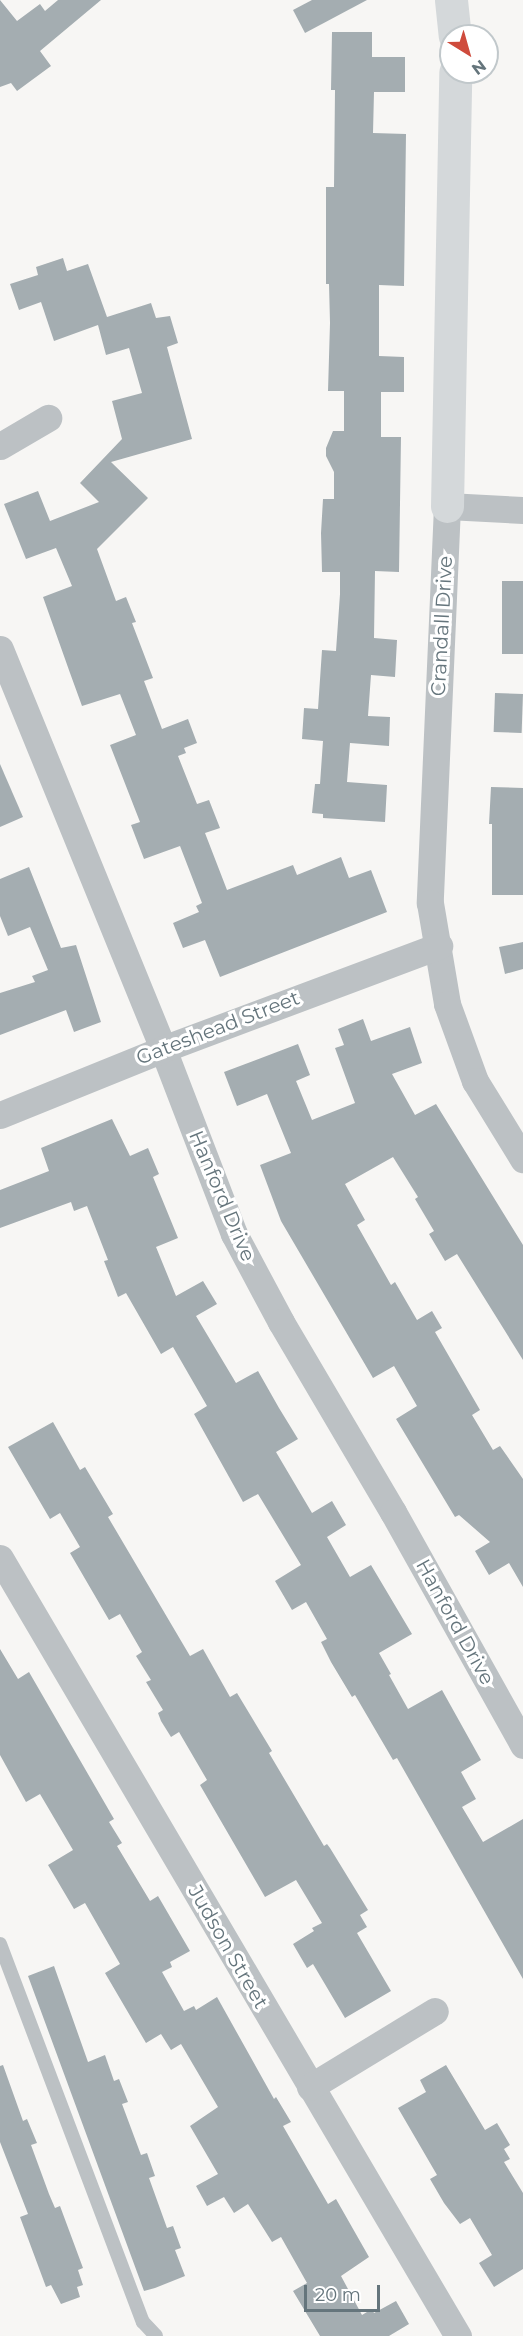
<!DOCTYPE html>
<html>
<head>
<meta charset="utf-8">
<style>
	body { margin:0 }
	#map { position:relative; width:523px; height:2336px; overflow:hidden; background:#f7f6f4; font-family:Montserrat,sans-serif }
	div>[style] { position:absolute }
	.building>* { inset:0; background:#a4adb1; transform-origin:0 0 }
	.lane>* { height:14px; margin:-7px; padding:0 7px; transform-origin:7px; border-radius:7px; background:#bcc1c4 }
	.street>* { height:27px; margin:-13.5px; padding:0 13.5px; transform-origin:13.5px; border-radius:13.5px; background:#bcc1c4 }
	.secondary>* { height:33px; margin:-16.5px; padding:0 16.5px; transform-origin:16.5px; border-radius:16.5px; background:#d4d8da }
	span { translate:-50% -50%; white-space:nowrap; text-align:center; line-height:1.15; -webkit-text-stroke:6px #fff; paint-order:stroke }
	.street-label { font-size:20px; color:#65757c }
	.north { position:absolute; left:439px; top:24px; width:60px; height:60px; box-sizing:border-box; background:#fff; border:2px solid #c1c8cb; border-radius:50%; rotate:143deg; font-size:16px; font-weight:700; line-height:24px; text-align:center; color:#65757c }
	.north::after { content:''; display:block; margin:auto; width:21px; height:27px; background:#cf4b3c; clip-path:polygon(50% 0,100% 100%,50% 72%,0 100%) }
	.scale { position:absolute; left:304px; top:2285px; width:76px; height:27px; box-sizing:border-box; border:3px solid #65757c; border-top:0; padding-left:8px; font-size:18px; line-height:21px; white-space:nowrap; color:#65757c; -webkit-text-stroke:4px #fff; paint-order:stroke }
</style>
</head>
<body>
<div id="map">
	<div class="building">
		<i style="clip-path:polygon(0 0,17px 21px,40px 4px,45px 11px,58px 0,101px 0,40px 51px,51px 66px,17px 91px,11px 83px,0 87px)"></i>
		<i style="clip-path:polygon(312px 0,367px 0,305px 33px,293px 10px)"></i>
		<i style="clip-path:polygon(332px 32px,372px 32px,372px 57px,405px 57px,405px 92px,374px 92px,373px 133px,406px 134px,404px 286px,379px 285px,379px 356px,404px 357px,404px 392px,381px 392px,381px 437px,401px 437px,399px 572px,375px 571px,374px 638px,397px 640px,395px 677px,371px 675px,368px 716px,390px 717px,389px 746px,350px 743px,347px 782px,387px 785px,385px 822px,323px 818px,323px 814px,312px 813px,315px 784px,320px 784px,323px 741px,302px 739px,304px 708px,318px 709px,322px 650px,336px 651px,340px 594px,340px 572px,322px 572px,321px 533px,323px 499px,334px 499px,334px 472px,326px 456px,326px 448px,333px 431px,344px 431px,344px 391px,328px 391px,330px 323px,329px 284px,326px 284px,326px 187px,334px 187px,335px 90px,331px 90px)"></i>
		<i style="clip-path:polygon(63px 258px,67px 271px,88px 264px,107px 317px,151px 303px,156px 318px,170px 316px,178px 343px,167px 347px,192px 439px,111px 462px,148px 498px,97px 549px,116px 601px,126px 597px,136px 622px,132px 623px,153px 678px,144px 681px,162px 729px,188px 719px,197px 743px,184px 748px,186px 753px,178px 756px,197px 804px,209px 800px,220px 828px,205px 833px,227px 890px,293px 865px,297px 875px,341px 857px,349px 878px,371px 870px,387px 912px,220px 977px,205px 940px,183px 948px,173px 923px,199px 912px,196px 906px,202px 903px,180px 846px,144px 859px,131px 825px,140px 822px,110px 745px,136px 735px,120px 694px,82px 706px,70px 673px,43px 597px,72px 586px,56px 548px,26px 559px,4px 504px,38px 491px,50px 521px,99px 502px,80px 483px,122px 439px,112px 401px,142px 393px,129px 348px,106px 355px,98px 325px,54px 341px,41px 302px,19px 310px,10px 284px,38px 275px,36px 267px)"></i>
		<i style="left:502px;top:581px;width:21px;height:73px"></i>
		<i style="left:495px;top:693px;width:28px;height:39px;rotate:2deg"></i>
		<i style="clip-path:polygon(0 764px,23px 817px,0 827px)"></i>
		<i style="clip-path:polygon(491px 787px,523px 788px,523px 895px,492px 895px,492px 824px,489px 824px)"></i>
		<i style="clip-path:polygon(29px 867px,61px 948px,76px 945px,101px 1022px,74px 1032px,66px 1010px,0 1035px,0 993px,35px 982px,32px 976px,48px 970px,30px 927px,8px 936px,0 916px,0 879px)"></i>
		<i style="clip-path:polygon(523px 942px,523px 969px,505px 974px,499px 947px)"></i>
		<i style="clip-path:polygon(363px 1019px,371px 1041px,410px 1027px,422px 1063px,392px 1074px,415px 1115px,436px 1104px,523px 1245px,523px 1360px,457px 1254px,445px 1261px,429px 1234px,434px 1231px,415px 1199px,418px 1197px,393px 1157px,345px 1184px,365px 1220px,357px 1225px,391px 1285px,395px 1282px,417px 1320px,432px 1311px,442px 1328px,435px 1332px,480px 1410px,472px 1415px,493px 1450px,500px 1446px,523px 1479px,523px 1587px,509px 1563px,489px 1575px,475px 1551px,490px 1542px,459px 1515px,455px 1517px,396px 1419px,417px 1406px,394px 1366px,373px 1378px,281px 1221px,260px 1165px,291px 1153px,267px 1094px,237px 1106px,224px 1072px,298px 1044px,310px 1075px,296px 1081px,312px 1120px,355px 1103px,335px 1048px,344px 1045px,338px 1029px)"></i>
		<i style="clip-path:polygon(112px 1119px,130px 1156px,148px 1148px,159px 1174px,153px 1177px,178px 1238px,156px 1247px,176px 1296px,203px 1281px,217px 1304px,196px 1316px,236px 1383px,258px 1371px,279px 1408px,298px 1439px,276px 1452px,312px 1513px,332px 1501px,346px 1525px,327px 1537px,350px 1577px,371px 1565px,412px 1634px,379px 1653px,391px 1674px,389px 1675px,408px 1709px,442px 1690px,481px 1760px,461px 1772px,476px 1799px,462px 1807px,483px 1842px,523px 1819px,523px 1979px,397px 1758px,393px 1760px,355px 1695px,352px 1697px,331px 1662px,321px 1642px,327px 1639px,306px 1602px,292px 1610px,275px 1581px,301px 1565px,258px 1494px,243px 1502px,194px 1414px,207px 1406px,173px 1347px,161px 1354px,126px 1293px,118px 1297px,104px 1261px,108px 1260px,87px 1206px,74px 1211px,71px 1202px,0 1228px,0 1190px,49px 1171px,41px 1148px)"></i>
		<i style="clip-path:polygon(53px 1422px,80px 1470px,85px 1467px,113px 1514px,108px 1517px,190px 1656px,203px 1649px,230px 1697px,237px 1693px,272px 1751px,269px 1753px,324px 1846px,327px 1844px,330px 1848px,368px 1910px,360px 1915px,367px 1927px,357px 1933px,391px 1991px,345px 2018px,313px 1964px,307px 1968px,293px 1944px,314px 1931px,312px 1928px,322px 1923px,296px 1880px,265px 1897px,200px 1785px,207px 1780px,179px 1732px,171px 1737px,161px 1721px,158px 1713px,163px 1710px,146px 1682px,151px 1680px,136px 1656px,142px 1652px,120px 1614px,109px 1620px,70px 1553px,80px 1547px,60px 1513px,50px 1519px,8px 1447px)"></i>
		<i style="clip-path:polygon(0 1649px,18px 1679px,29px 1672px,114px 1819px,109px 1822px,122px 1843px,117px 1846px,150px 1901px,158px 1896px,190px 1951px,170px 1962px,172px 1967px,162px 1972px,184px 2011px,194px 2006px,196px 2010px,217px 1997px,274px 2099px,276px 2097px,291px 2122px,283px 2126px,328px 2204px,336px 2199px,369px 2257px,341px 2276px,362px 2315px,372px 2309px,374px 2313px,396px 2301px,409px 2324px,389px 2336px,320px 2336px,293px 2291px,307px 2283px,281px 2237px,272px 2242px,248px 2204px,234px 2213px,224px 2197px,207px 2206px,196px 2186px,218px 2174px,190px 2126px,218px 2107px,181px 2044px,171px 2050px,161px 2034px,146px 2043px,105px 1973px,120px 1964px,85px 1903px,74px 1909px,48px 1865px,73px 1850px,40px 1794px,26px 1802px,0 1755px)"></i>
		<i style="clip-path:polygon(54px 1966px,88px 2062px,105px 2055px,114px 2081px,119px 2079px,128px 2102px,122px 2104px,141px 2155px,147px 2153px,155px 2176px,149px 2178px,167px 2228px,173px 2226px,181px 2248px,175px 2250px,185px 2276px,155px 2288px,144px 2291px,28px 1976px)"></i>
		<i style="clip-path:polygon(3px 2065px,23px 2121px,27px 2119px,37px 2143px,31px 2145px,49px 2194px,55px 2208px,60px 2206px,83px 2268px,78px 2270px,83px 2285px,77px 2287px,80px 2297px,61px 2304px,51px 2285px,46px 2287px,20px 2217px,28px 2214px,0 2142px,0 2066px)"></i>
		<i style="clip-path:polygon(446px 2065px,485px 2130px,497px 2123px,510px 2145px,504px 2149px,510px 2159px,504px 2162px,523px 2193px,523px 2269px,494px 2287px,479px 2263px,492px 2255px,470px 2218px,460px 2224px,444px 2203px,430px 2179px,437px 2175px,398px 2108px,426px 2092px,420px 2080px)"></i>
	</div>
	<div class="lane">
		<i style="left:0;top:1944px;width:404px;rotate:69.3deg"></i>
		<i style="left:143px;top:2322px;width:19px;rotate:47deg"></i>
	</div>
	<div class="street">
		<i style="left:0;top:446px;width:56px;rotate:-30.3deg"></i>
		<i style="left:523px;top:510px;width:76px;rotate:-177deg"></i>
		<i style="left:447px;top:506px;width:397px;rotate:92.5deg"></i>
		<i style="left:430px;top:903px;width:102px;rotate:80.4deg"></i>
		<i style="left:447px;top:1004px;width:82px;rotate:70deg"></i>
		<i style="left:475px;top:1081px;width:92px;rotate:58.4deg"></i>
		<i style="left:0;top:649px;width:432px;rotate:67.8deg"></i>
		<i style="left:163px;top:1049px;width:198px;rotate:69deg"></i>
		<i style="left:234px;top:1234px;width:100px;rotate:61.9deg"></i>
		<i style="left:281px;top:1322px;width:221px;rotate:59.5deg"></i>
		<i style="left:393px;top:1512px;width:267px;rotate:60.8deg"></i>
		<i style="left:0;top:1115px;width:176px;rotate:-22deg"></i>
		<i style="left:163px;top:1049px;width:295px;rotate:-20.5deg"></i>
		<i style="left:0;top:1558px;width:903px;rotate:59.52deg"></i>
		<i style="left:310px;top:2087px;width:146px;rotate:-31.3deg"></i>
	</div>
	<div class="secondary">
		<i style="left:451px;top:0;width:36px;rotate:84deg"></i>
		<i style="left:447px;top:506px;width:434px;rotate:-88.9deg"></i>
	</div>
	<div class="street-label">
		<span style="left:442px;top:626px;rotate:-87deg">Crandall Drive</span>
		<span style="left:218px;top:1028px;rotate:-21deg">Gateshead Street</span>
		<span style="left:222px;top:1196px;rotate:67deg">Hanford Drive</span>
		<span style="left:455px;top:1622px;rotate:61deg">Hanford Drive</span>
		<span style="left:228px;top:1947px;rotate:60deg">Judson Street</span>
	</div>
	<div class="north">N</div>
	<div class="scale">20 m</div>
</div>
</body>
</html>
